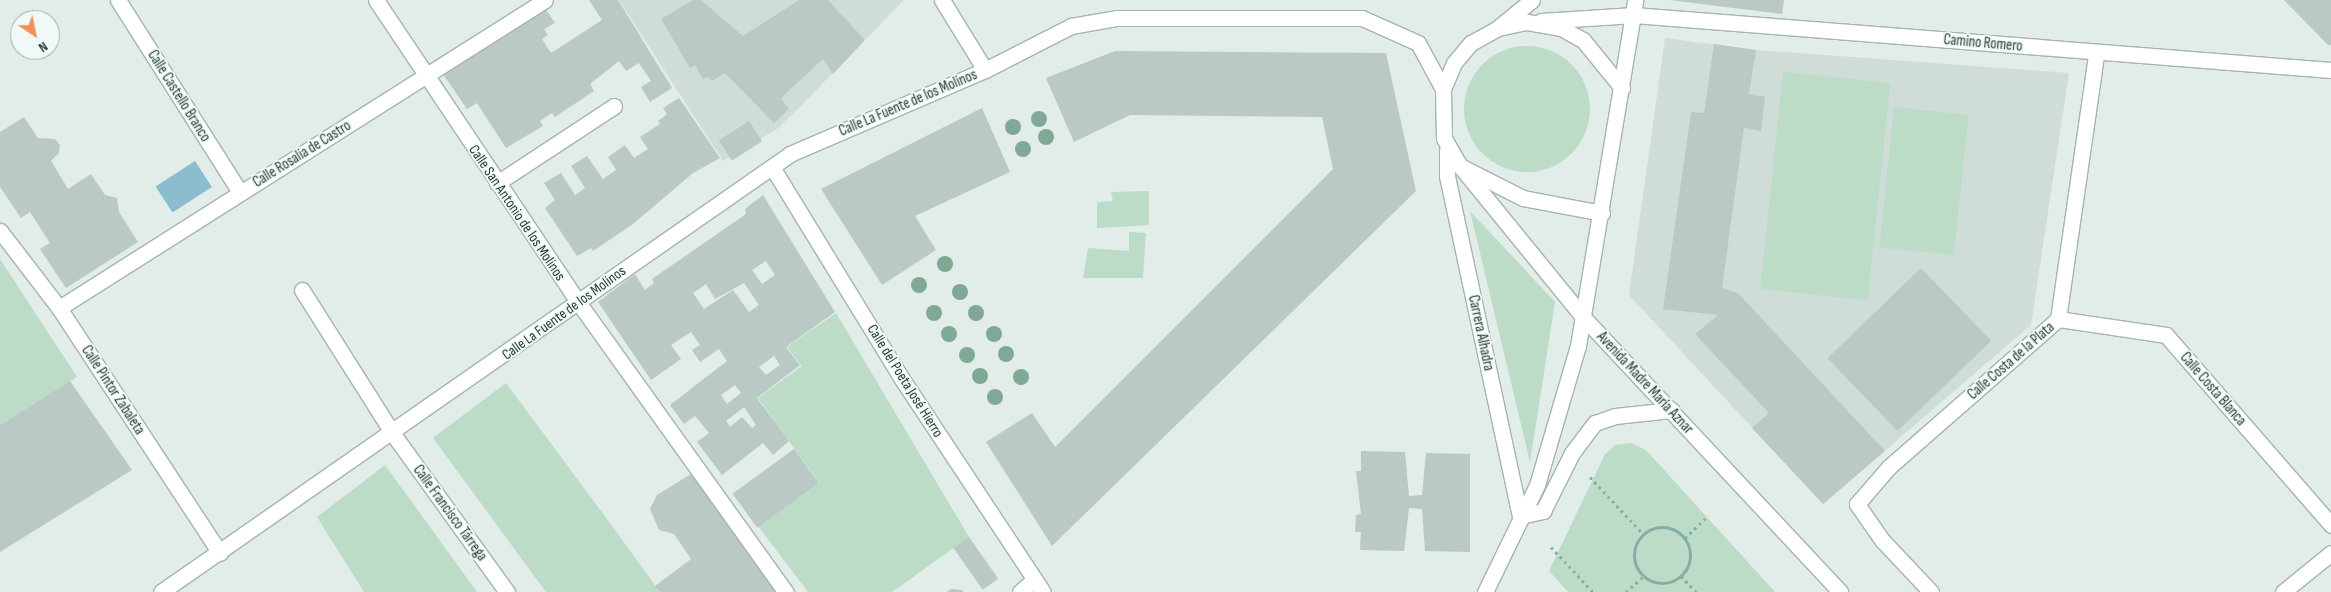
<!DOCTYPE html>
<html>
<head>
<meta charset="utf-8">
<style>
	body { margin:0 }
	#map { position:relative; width:2331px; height:592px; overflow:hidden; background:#e2ece9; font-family:"Sofia Sans Condensed",sans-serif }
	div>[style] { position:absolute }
	.built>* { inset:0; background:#d0dcd8 }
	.green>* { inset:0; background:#bcdcc8; transform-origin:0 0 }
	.round { border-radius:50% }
	.water>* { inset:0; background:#8cbdcf; transform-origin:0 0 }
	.building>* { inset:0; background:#bac9c5; transform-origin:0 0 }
	.path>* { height:3px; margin-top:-1.5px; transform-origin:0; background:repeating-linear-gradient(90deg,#84aea6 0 2.5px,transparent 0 6.5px) }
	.path>.ring { margin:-1.5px; padding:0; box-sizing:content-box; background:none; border:3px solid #84aea6; border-radius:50% }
	.roads { filter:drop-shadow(1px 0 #a5b4b0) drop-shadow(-1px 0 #a5b4b0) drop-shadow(0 1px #a5b4b0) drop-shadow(0 -1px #a5b4b0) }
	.lane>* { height:15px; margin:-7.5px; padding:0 7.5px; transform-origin:7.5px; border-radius:7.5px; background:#fff }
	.street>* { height:15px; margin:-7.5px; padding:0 7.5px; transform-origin:7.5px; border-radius:7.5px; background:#fff }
	.secondary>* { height:15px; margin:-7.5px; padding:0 7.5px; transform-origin:7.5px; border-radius:7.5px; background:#fff }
	.trees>* { width:16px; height:16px; margin:-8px; border-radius:50%; background:#7fa995 }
	span { translate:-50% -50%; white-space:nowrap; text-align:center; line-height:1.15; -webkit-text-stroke:4px #f2f8f6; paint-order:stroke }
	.street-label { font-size:15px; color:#233c38 }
	.north { position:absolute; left:10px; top:10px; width:50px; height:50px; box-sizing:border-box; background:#f2f8f6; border:1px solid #9fadaa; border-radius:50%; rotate:146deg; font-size:14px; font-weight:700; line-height:20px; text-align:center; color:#233c38 }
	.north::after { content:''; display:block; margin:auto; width:18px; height:22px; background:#ed925f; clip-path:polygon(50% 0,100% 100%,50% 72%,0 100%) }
</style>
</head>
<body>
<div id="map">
	<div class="built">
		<i style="clip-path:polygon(619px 0,904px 0,780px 127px,723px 161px)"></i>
		<i style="clip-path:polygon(1665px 38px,1756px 50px,2069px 73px,2031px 325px,1823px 504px,1629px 295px)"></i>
	</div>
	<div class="green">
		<i class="round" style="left:1464px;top:46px;width:126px;height:126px"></i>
		<i style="left:1783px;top:72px;width:108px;height:218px;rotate:6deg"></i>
		<i style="left:1894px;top:107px;width:75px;height:141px;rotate:6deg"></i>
		<i style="clip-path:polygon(1149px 191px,1149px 225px,1097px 228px,1097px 202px,1113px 201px,1111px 192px)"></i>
		<i style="clip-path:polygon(1470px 211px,1555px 302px,1530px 462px)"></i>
		<i style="clip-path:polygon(1129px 232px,1146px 233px,1143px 278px,1083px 278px,1088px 248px,1129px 251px)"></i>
		<i style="clip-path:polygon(0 259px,77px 377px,0 425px)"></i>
		<i style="clip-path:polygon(836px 313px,969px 537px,892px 592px,808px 592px,758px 526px,819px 483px,758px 398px,802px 366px,787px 347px)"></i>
		<i style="clip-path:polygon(506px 383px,604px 515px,660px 592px,546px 592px,433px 438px)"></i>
		<i style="clip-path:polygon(1631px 443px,1646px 450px,1775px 592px,1568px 592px,1549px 571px,1605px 454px,1615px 445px)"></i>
		<i style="clip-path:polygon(385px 465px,456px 563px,477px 592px,364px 592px,317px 517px)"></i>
	</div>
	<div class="water">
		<i style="left:195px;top:161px;width:31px;height:47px;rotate:57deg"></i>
	</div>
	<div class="building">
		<i style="clip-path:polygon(589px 0,618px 0,672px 88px,650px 102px,641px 87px,651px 81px,639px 63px,626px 71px,619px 61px,590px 84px,594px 91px,555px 117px,552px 113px,540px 121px,543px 126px,506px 148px,477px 103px,467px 109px,443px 74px,544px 7px,555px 23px,544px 29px,548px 35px,542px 39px,551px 53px,602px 20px)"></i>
		<i style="clip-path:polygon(693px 0,701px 0,743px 36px,799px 0,828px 0,865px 40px,833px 74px,823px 59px,781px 98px,789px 109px,774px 123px,725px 73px,712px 81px,708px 77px,703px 79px,695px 65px,690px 68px,661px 19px)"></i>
		<i style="clip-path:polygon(1669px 0,1784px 0,1782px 14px)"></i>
		<i style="clip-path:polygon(2284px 0,2331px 0,2331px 45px,2328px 45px)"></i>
		<i style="clip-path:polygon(1714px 44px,1756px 50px,1749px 94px,1765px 97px,1761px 131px,1744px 128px,1722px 288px,1738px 293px,1885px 451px,1823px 504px,1752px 428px,1769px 413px,1695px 334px,1718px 315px,1663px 309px,1691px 112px,1704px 113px)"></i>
		<i style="clip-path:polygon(1115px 51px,1386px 53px,1416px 191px,1052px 546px,986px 442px,1032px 413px,1055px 447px,1333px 169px,1322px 117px,1130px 115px,1074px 142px,1046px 78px)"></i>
		<i style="clip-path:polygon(679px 98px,720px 158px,693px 173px,633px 224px,593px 251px,591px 248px,577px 256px,545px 208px,555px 200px,544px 183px,561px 173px,575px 195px,585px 188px,571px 166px,587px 156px,603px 179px,616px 170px,608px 157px,625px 145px,634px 158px,648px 149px,640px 137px,660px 124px,658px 121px,667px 114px,663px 108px)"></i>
		<i style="clip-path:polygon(982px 108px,1010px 172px,915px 216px,936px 250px,882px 285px,821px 189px)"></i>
		<i style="clip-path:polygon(24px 117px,38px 138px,55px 139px,60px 145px,59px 153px,51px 161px,68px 189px,91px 174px,105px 195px,117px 198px,119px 212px,138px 242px,66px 288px,40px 249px,50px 243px,30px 212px,21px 218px,0 187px,0 132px)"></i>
		<i style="left:749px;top:121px;width:24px;height:36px;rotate:57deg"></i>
		<i style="clip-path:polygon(evenodd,763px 195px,835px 312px,786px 347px,800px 365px,757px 398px,789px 441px,773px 455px,763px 443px,722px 475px,697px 442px,709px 433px,695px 416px,684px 424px,670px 405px,727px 361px,719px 349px,700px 362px,692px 350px,700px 345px,691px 332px,671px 345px,681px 359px,651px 380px,598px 302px,635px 274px,645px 290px,654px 283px,652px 279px,746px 214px,745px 209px,763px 195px,766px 261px,775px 275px,762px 284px,752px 270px,766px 261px,763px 195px,744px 283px,759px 305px,749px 312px,733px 290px,704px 309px,693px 293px,706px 284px,715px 299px,744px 283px,763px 195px,774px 356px,780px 365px,766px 375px,759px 367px,774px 356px,763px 195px,735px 385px,741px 393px,727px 404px,721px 395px,735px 385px,763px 195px,744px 407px,756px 425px,752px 428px,742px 417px,730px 427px,726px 421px,744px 407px)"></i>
		<i style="left:1921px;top:268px;width:101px;height:130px;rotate:46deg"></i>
		<i style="clip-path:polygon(70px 381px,132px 470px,0 552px,0 425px)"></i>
		<i style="left:794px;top:449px;width:42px;height:76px;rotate:54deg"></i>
		<i style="clip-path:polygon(1361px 451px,1405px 452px,1409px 496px,1422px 495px,1426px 453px,1470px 454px,1470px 552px,1425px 551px,1422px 509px,1409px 508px,1404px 551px,1360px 550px,1361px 532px,1355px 532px,1356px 515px,1361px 514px,1356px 471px,1361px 471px)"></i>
		<i style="clip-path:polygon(691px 474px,731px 530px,776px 592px,660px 592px,655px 586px,691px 559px,674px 534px,659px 530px,650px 509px,657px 495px)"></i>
		<i style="left:969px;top:537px;width:51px;height:19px;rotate:55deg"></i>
		<i style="clip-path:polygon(951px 589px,962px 590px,963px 592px,947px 592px)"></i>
	</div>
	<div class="path">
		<i style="left:1590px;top:477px;width:79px;rotate:47deg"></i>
		<i class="ring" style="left:1634px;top:527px;width:53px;height:53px"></i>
		<i style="left:1685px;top:538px;width:32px;rotate:-44deg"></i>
		<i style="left:1551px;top:547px;width:62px;rotate:47deg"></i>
		<i style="left:1681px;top:576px;width:22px;rotate:47deg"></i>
		<i style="left:1626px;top:592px;width:24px;rotate:-42deg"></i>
	</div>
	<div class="roads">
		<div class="lane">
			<i style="left:942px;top:0;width:82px;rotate:58.4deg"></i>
		</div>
		<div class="street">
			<i style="left:118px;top:0;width:227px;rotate:57.6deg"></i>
			<i style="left:376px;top:0;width:363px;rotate:56.2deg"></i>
			<i style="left:578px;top:302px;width:357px;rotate:54.4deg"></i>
			<i style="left:1541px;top:21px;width:93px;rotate:-3.7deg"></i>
			<i style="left:1634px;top:15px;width:699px;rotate:4.51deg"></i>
			<i style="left:772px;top:167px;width:249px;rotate:58.5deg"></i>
			<i style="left:902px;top:379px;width:255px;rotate:56.5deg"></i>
			<i style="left:497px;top:183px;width:140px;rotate:-33.3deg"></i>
			<i style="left:0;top:231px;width:97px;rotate:52.5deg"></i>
			<i style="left:59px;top:308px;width:293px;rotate:56.7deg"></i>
			<i style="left:302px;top:290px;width:170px;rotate:57.7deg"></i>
			<i style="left:393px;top:434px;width:195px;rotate:54.2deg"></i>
			<i style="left:59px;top:308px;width:575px;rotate:-32.36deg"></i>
			<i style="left:2058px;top:319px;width:109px;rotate:8.4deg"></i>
			<i style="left:2166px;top:335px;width:252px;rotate:49deg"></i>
			<i style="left:161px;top:592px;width:766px;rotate:-34.85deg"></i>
			<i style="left:790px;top:154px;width:212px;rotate:-23.3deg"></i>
			<i style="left:985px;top:70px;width:97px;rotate:-27.1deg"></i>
			<i style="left:1071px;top:26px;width:47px;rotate:-9.9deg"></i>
			<i style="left:1117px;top:18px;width:245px"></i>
			<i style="left:1362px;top:18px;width:61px;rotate:24.1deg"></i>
			<i style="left:1418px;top:43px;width:52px;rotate:61.5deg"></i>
			<i style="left:1020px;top:592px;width:18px;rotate:-41deg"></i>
			<i style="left:1931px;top:592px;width:71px;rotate:-133.3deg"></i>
			<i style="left:1882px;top:540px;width:44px;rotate:-124.8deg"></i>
			<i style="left:1857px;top:504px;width:49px;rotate:-49.1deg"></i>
			<i style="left:1889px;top:467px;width:225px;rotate:-41.2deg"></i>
			<i style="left:2058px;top:319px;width:268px;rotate:-81.8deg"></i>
			<i style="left:2283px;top:592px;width:62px;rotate:-39.1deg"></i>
		</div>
		<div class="secondary">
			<i style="left:1500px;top:26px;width:41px;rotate:-39.1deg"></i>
			<i style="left:1447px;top:150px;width:26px;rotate:90deg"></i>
			<i style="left:1447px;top:176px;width:348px;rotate:77.9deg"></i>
			<i style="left:1460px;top:166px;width:196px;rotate:50.8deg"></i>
			<i style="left:1584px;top:318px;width:375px;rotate:46.9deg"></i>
			<i style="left:1602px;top:213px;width:80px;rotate:-169.2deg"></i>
			<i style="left:1523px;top:198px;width:71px;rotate:-153.1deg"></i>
			<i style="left:1460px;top:166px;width:32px;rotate:-120deg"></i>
			<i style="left:1444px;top:138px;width:49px;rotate:-91.2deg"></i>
			<i style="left:1443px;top:89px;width:28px;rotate:-67deg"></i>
			<i style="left:1454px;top:63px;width:26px;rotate:-50deg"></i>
			<i style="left:1471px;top:43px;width:31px;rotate:-29deg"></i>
			<i style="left:1498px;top:28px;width:30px;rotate:-12deg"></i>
			<i style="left:1527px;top:22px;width:35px;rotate:10deg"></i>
			<i style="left:1561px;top:28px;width:25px;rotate:29deg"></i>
			<i style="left:1583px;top:40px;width:62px;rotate:50.9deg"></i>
			<i style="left:1520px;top:516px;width:24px;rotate:-12deg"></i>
			<i style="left:1543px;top:511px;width:65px;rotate:-63.4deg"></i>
			<i style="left:1572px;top:453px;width:38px;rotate:-53deg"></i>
			<i style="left:1595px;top:423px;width:21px;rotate:-19deg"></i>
			<i style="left:1615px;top:416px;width:57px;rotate:-6deg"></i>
			<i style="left:1485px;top:592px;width:119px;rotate:-64.1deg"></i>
			<i style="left:1537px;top:485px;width:145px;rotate:-73.6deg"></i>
			<i style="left:1578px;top:346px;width:351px;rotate:-80.6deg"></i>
		</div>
	</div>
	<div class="trees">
		<i style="left:1039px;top:119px"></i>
		<i style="left:1013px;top:127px"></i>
		<i style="left:1046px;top:137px"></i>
		<i style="left:1023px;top:149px"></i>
		<i style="left:945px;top:264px"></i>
		<i style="left:919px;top:285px"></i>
		<i style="left:960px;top:292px"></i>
		<i style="left:934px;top:313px"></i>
		<i style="left:976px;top:313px"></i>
		<i style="left:949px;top:334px"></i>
		<i style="left:994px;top:334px"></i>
		<i style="left:1006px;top:354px"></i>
		<i style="left:967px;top:355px"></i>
		<i style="left:980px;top:376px"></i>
		<i style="left:1021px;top:377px"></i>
		<i style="left:995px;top:397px"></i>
	</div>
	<div class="street-label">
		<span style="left:1983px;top:43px;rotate:5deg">Camino Romero</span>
		<span style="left:179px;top:96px;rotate:58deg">Calle Castello Branco</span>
		<span style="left:908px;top:103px;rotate:-23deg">Calle La Fuente de los Molinos</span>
		<span style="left:302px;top:154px;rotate:-32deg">Calle Rosalía de Castro</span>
		<span style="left:517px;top:213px;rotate:56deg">Calle San Antonio de los Molinos</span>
		<span style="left:564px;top:313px;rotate:-36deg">Calle La Fuente de los Molinos</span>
		<span style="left:1481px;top:333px;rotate:78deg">Carrera Alhadra</span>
		<span style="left:2011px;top:361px;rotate:-41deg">Calle Costa de la Plata</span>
		<span style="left:905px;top:381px;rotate:58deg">Calle del Poeta José Hierro</span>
		<span style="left:1645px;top:383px;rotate:47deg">Avenida Madre María Aznar</span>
		<span style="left:2213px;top:389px;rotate:49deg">Calle Costa Blanca</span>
		<span style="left:113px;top:390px;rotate:57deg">Calle Pintor Zabaleta</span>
		<span style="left:450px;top:513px;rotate:54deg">Calle Francisco Tárrega</span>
	</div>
	<div class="north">N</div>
</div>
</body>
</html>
